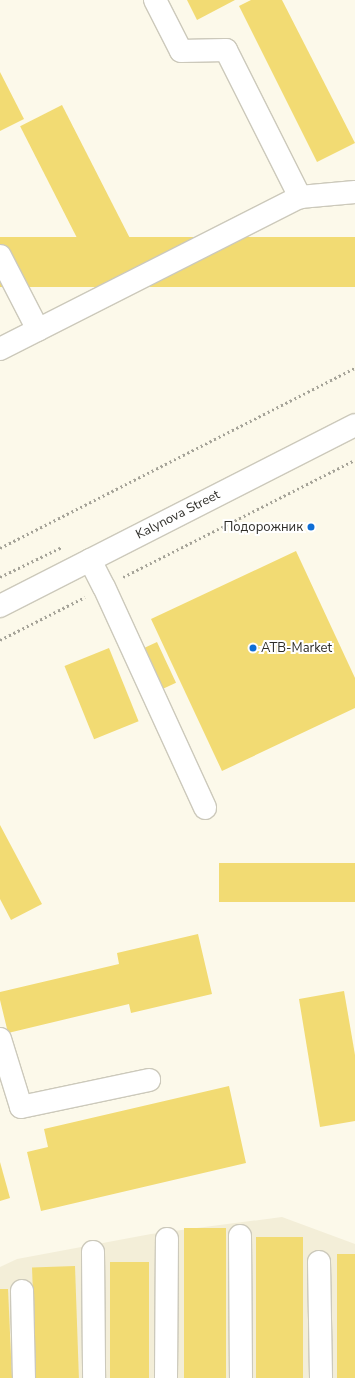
<!DOCTYPE html>
<html>
<head>
<meta charset="utf-8">
<style>
	body { margin:0 }
	#map { position:relative; width:355px; height:1378px; overflow:hidden; background:#fcf9ea; font-family:"Nunito Sans",sans-serif }
	div>[style] { position:absolute }
	.built>* { inset:0; background:#f3eed8 }
	.building>* { inset:0; background:#f2db73; transform-origin:0 0 }
	.path>* { height:2.5px; margin-top:-1.25px; transform-origin:0; background:repeating-linear-gradient(90deg,#a5a398 0 2px,transparent 0 5px) }
	.roads { filter:drop-shadow(1px 0 #ccc9bb) drop-shadow(-1px 0 #ccc9bb) drop-shadow(0 1px #ccc9bb) drop-shadow(0 -1px #ccc9bb) }
	.minor>* { height:22px; margin:-11px; padding:0 11px; transform-origin:11px; border-radius:11px; background:#fff }
	.major>* { height:22px; margin:-11px; padding:0 11px; transform-origin:11px; border-radius:11px; background:#fff }
	.dots>* { width:11px; height:11px; translate:-50% -50%; box-sizing:border-box; border:2px solid #fff; border-radius:50% }
	span { translate:-50% -50%; white-space:nowrap; text-align:center; line-height:1.15; -webkit-text-stroke:4px #fff; paint-order:stroke }
	.street-label { font-size:13px; color:#2e2d28 }
	.poi-label { font-size:13px; color:#2e2d28 }
	.right { translate:-100% -50%; text-align:right }
	.left { translate:0 -50%; text-align:left }
</style>
</head>
<body>
<div id="map">
	<div class="built">
		<i style="clip-path:polygon(282px 1217px,355px 1244px,355px 1378px,0 1378px,0 1267px,17px 1259px,151px 1234px)"></i>
	</div>
	<div class="building">
		<i style="clip-path:polygon(187px 0,235px 0,197px 20px)"></i>
		<i style="clip-path:polygon(251px 0,282px 0,355px 143px,317px 162px,239px 6px)"></i>
		<i style="clip-path:polygon(0 72px,24px 119px,0 131px)"></i>
		<i style="left:62px;top:105px;width:155px;height:47px;rotate:63deg"></i>
		<i style="left:355px;top:237px;width:50px;height:397px;rotate:90deg"></i>
		<i style="clip-path:polygon(296px 551px,355px 678px,355px 708px,222px 771px,151px 619px)"></i>
		<i style="left:157px;top:642px;width:45px;height:19px;rotate:65deg"></i>
		<i style="left:109px;top:648px;width:79px;height:48px;rotate:68deg"></i>
		<i style="clip-path:polygon(0 825px,42px 904px,11px 920px,0 899px)"></i>
		<i style="left:355px;top:863px;width:39px;height:136px;rotate:90deg"></i>
		<i style="clip-path:polygon(198px 934px,212px 994px,131px 1013px,129px 1004px,8px 1033px,0 1000px,0 992px,119px 964px,117px 953px)"></i>
		<i style="clip-path:polygon(344px 991px,355px 1055px,355px 1121px,320px 1127px,299px 999px)"></i>
		<i style="clip-path:polygon(229px 1086px,246px 1163px,41px 1211px,27px 1152px,48px 1147px,44px 1129px)"></i>
		<i style="clip-path:polygon(0 1162px,10px 1198px,0 1201px)"></i>
		<i style="left:184px;top:1228px;width:42px;height:150px"></i>
		<i style="left:303px;top:1237px;width:141px;height:47px;rotate:90deg"></i>
		<i style="left:337px;top:1254px;width:18px;height:124px"></i>
		<i style="left:110px;top:1262px;width:39px;height:116px"></i>
		<i style="left:75px;top:1266px;width:112px;height:43px;rotate:88deg"></i>
		<i style="clip-path:polygon(0 1289px,8px 1289px,12px 1378px,0 1378px)"></i>
	</div>
	<div class="path">
		<i style="left:0;top:548px;width:398px;rotate:-26.9deg"></i>
		<i style="left:0;top:577px;width:69px;rotate:-25.8deg"></i>
		<i style="left:123px;top:577px;width:260px;rotate:-26.8deg"></i>
		<i style="left:0;top:640px;width:95px;rotate:-26.8deg"></i>
	</div>
	<div class="roads">
		<div class="minor">
			<i style="left:155px;top:0;width:57px;rotate:63deg"></i>
			<i style="left:181px;top:51px;width:45px;rotate:-1.3deg"></i>
			<i style="left:226px;top:50px;width:165px;rotate:63.3deg"></i>
			<i style="left:300px;top:197px;width:55px;rotate:-5.2deg"></i>
			<i style="left:0;top:256px;width:83px;rotate:62.8deg"></i>
			<i style="left:0;top:349px;width:336px;rotate:-26.9deg"></i>
			<i style="left:90px;top:560px;width:30px;rotate:63deg"></i>
			<i style="left:104px;top:587px;width:243px;rotate:65.4deg"></i>
			<i style="left:0;top:1039px;width:71px;rotate:72.8deg"></i>
			<i style="left:21px;top:1107px;width:131px;rotate:-11.9deg"></i>
			<i style="left:240px;top:1236px;width:142px;rotate:89.6deg"></i>
			<i style="left:93px;top:1252px;width:126px;rotate:89.5deg"></i>
			<i style="left:319px;top:1262px;width:116px;rotate:89deg"></i>
			<i style="left:22px;top:1291px;width:87px;rotate:88.7deg"></i>
			<i style="left:166px;top:1378px;width:139px;rotate:-89.6deg"></i>
		</div>
		<div class="major">
			<i style="left:0;top:606px;width:398px;rotate:-27deg"></i>
		</div>
	</div>
	<div class="dots">
		<i style="left:311px;top:527px;background:#0e6ed6"></i>
		<i style="left:253px;top:648px;background:#0e6ed6"></i>
	</div>
	<div class="street-label">
		<span style="left:178px;top:515px;rotate:-27deg">Kalynova Street</span>
	</div>
	<div class="poi-label">
		<span class="right" style="left:303px;top:527px">Подорожник</span>
		<span class="left" style="left:261px;top:648px">ATB-Market</span>
	</div>
</div>
</body>
</html>
